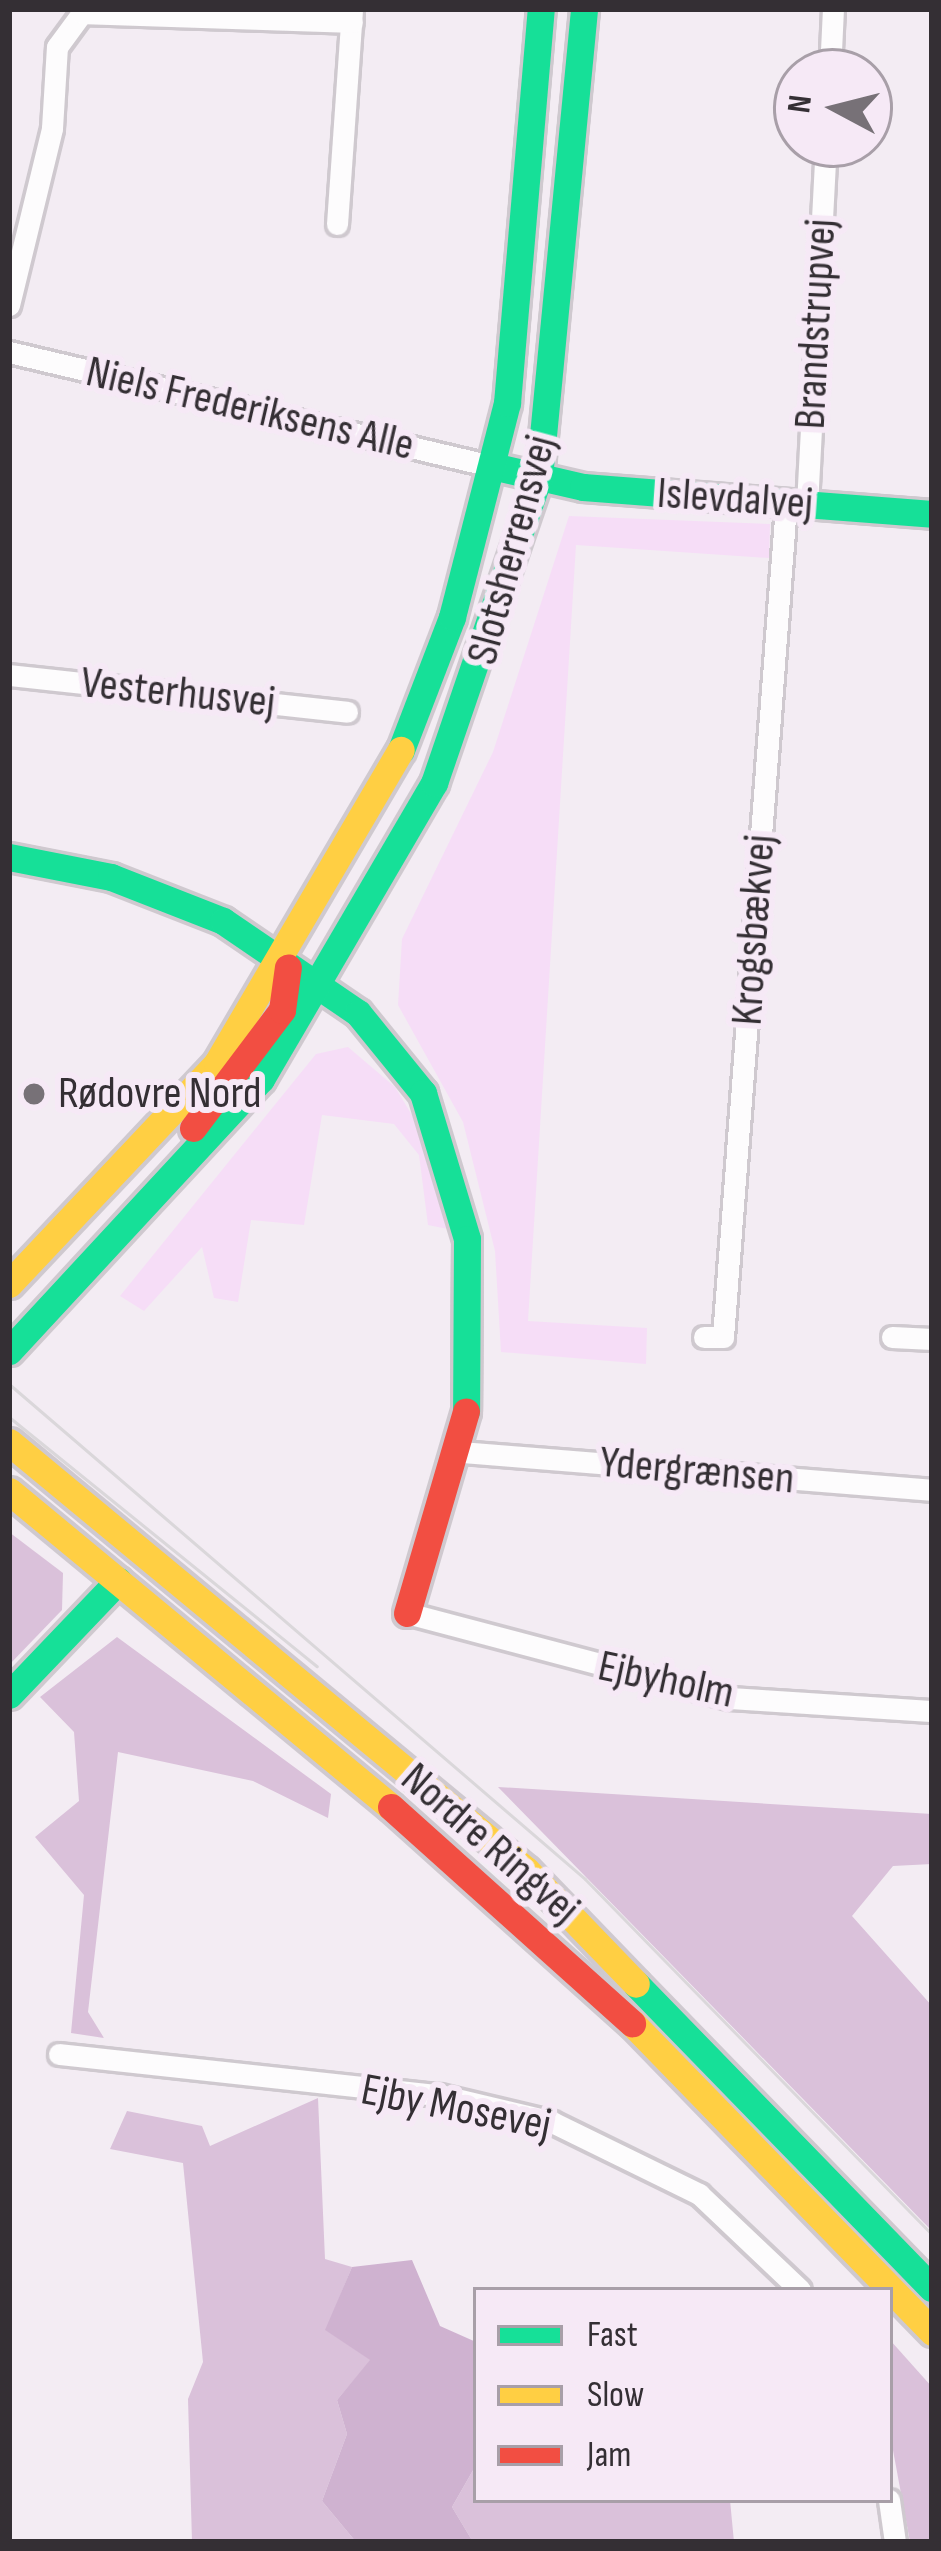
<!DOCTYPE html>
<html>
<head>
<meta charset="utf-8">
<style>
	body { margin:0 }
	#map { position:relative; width:941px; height:2551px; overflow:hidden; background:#f3ecf3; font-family:"Sofia Sans Condensed",sans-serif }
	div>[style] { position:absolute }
	.green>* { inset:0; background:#f6ddf7 }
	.forest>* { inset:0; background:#dac1da }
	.water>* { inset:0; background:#cfb2d0 }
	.roads { filter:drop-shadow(3px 0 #cfc9cf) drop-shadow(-3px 0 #cfc9cf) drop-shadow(0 3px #cfc9cf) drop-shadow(0 -3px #cfc9cf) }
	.street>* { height:21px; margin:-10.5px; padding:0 10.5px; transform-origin:10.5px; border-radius:10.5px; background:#fdfcfd }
	.fast>* { height:27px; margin:-13.5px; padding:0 13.5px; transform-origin:13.5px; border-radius:13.5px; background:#16e098 }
	.slow>* { height:27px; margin:-13.5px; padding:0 13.5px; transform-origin:13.5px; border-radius:13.5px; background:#ffcf43 }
	.jam>* { height:27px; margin:-13.5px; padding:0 13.5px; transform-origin:13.5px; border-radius:13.5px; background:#f24e42 }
	.tram>* { height:3px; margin:-1.5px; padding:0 1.5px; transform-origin:1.5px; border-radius:1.5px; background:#dad7da }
	.dots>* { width:33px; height:33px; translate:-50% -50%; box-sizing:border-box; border:6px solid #f6e9f6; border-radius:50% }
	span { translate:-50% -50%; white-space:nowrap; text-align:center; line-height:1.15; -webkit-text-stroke:12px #f6e9f6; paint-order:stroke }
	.street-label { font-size:45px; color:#342f34 }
	.poi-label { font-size:45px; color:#342f34 }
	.left { translate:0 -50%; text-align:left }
	.frame { position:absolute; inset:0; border:12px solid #342f34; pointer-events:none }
	.legend { position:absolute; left:473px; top:2287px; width:420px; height:216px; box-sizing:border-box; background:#f6e9f6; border:3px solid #a89fa8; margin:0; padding:15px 21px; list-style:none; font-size:36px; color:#342f34 }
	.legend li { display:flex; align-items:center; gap:24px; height:60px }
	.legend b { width:60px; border:3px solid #a89fa8 }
	.north { position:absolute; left:773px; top:48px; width:120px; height:120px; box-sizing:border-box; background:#f6e9f6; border:3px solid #a89fa8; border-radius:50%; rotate:277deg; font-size:33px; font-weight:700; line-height:48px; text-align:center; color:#342f34 }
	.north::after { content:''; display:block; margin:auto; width:42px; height:54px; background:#777177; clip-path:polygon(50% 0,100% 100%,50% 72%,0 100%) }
</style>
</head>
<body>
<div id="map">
	<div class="green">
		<i style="clip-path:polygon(569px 516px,770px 524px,769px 558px,576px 545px,528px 1321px,647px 1328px,646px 1364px,501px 1352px,495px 1251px,463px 1122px,398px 1005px,402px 939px,493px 752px)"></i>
		<i style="clip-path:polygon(348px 1047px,395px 1087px,430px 1145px,453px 1230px,428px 1225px,419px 1155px,394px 1124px,322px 1115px,304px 1225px,251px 1220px,238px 1302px,214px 1298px,202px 1247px,144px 1311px,120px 1296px,316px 1054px)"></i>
	</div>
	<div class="forest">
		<i style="clip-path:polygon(9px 1532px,63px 1573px,62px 1610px,9px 1665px)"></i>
		<i style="clip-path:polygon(117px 1637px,331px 1794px,328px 1818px,253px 1781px,118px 1752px,88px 2012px,104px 2038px,71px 2033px,84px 1895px,35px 1837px,79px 1801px,74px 1732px,40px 1697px)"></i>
		<i style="clip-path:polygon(498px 1787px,932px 1814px,932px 1864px,893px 1866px,852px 1916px,932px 2006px,932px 2231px)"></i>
		<i style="clip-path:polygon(318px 2098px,325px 2259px,352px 2267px,326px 2330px,371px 2360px,337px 2400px,347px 2434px,322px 2501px,356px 2542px,192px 2542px,188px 2399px,203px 2362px,183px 2163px,110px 2149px,127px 2111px,202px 2126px,210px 2146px)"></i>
		<i style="clip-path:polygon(890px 2340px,932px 2387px,932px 2542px,910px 2542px,890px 2434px)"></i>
		<i style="clip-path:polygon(476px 2465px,476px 2500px,730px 2500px,734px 2542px,473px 2542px,452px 2507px)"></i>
	</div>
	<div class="water">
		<i style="clip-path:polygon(412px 2260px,440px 2326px,476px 2342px,476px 2465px,452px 2507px,473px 2542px,356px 2542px,322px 2501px,347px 2434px,337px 2400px,370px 2360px,325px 2330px,352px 2267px)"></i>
	</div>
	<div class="roads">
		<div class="street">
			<i style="left:830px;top:72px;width:63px;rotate:-87.3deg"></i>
			<i style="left:337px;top:224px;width:216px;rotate:-86deg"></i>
			<i style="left:9px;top:305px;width:182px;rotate:-76.3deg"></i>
			<i style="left:52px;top:128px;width:81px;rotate:-86.5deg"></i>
			<i style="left:57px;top:47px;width:42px;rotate:-53.7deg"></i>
			<i style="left:82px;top:13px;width:270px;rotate:1.9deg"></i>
			<i style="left:9px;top:352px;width:496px;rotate:13.3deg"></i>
			<i style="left:807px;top:505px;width:361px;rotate:-87deg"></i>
			<i style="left:9px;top:675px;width:340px;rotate:6.2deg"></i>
			<i style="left:704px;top:1337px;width:19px"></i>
			<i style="left:723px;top:1337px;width:835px;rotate:-85.67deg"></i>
			<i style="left:892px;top:1337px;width:40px;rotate:2.9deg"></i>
			<i style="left:461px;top:1452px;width:473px;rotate:4.6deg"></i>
			<i style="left:407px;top:1613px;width:333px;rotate:14.8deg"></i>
			<i style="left:729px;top:1698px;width:203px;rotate:3.7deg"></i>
			<i style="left:59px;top:2054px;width:382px;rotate:6.2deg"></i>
			<i style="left:439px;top:2095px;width:116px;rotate:13.4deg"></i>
			<i style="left:552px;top:2122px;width:164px;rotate:26.1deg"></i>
			<i style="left:699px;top:2194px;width:139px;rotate:43.5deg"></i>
			<i style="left:889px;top:2500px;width:42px;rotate:81.9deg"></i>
		</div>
		<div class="fast">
			<i style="left:492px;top:466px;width:93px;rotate:13deg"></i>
			<i style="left:583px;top:487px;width:350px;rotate:4.4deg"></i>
			<i style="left:401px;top:750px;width:142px;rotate:-69deg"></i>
			<i style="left:452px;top:617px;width:221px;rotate:-75.6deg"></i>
			<i style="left:507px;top:403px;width:395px;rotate:-85.1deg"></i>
			<i style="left:9px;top:857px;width:104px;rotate:11.1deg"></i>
			<i style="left:111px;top:877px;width:120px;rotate:21.4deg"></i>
			<i style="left:223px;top:921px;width:163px;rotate:34.3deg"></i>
			<i style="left:358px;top:1013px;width:103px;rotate:50.9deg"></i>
			<i style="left:423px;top:1093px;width:152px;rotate:73.2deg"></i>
			<i style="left:467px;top:1239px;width:172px;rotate:90.3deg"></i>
			<i style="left:9px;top:1351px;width:371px;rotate:-47.2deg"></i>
			<i style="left:261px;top:1079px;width:343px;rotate:-59.7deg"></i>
			<i style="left:434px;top:783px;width:324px;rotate:-71.1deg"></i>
			<i style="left:539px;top:477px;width:470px;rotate:-84.5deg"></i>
			<i style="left:9px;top:1695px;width:158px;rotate:-46.3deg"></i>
			<i style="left:636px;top:1984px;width:424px;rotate:45.8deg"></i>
		</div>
		<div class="slow">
			<i style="left:9px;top:1284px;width:303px;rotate:-46.7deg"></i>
			<i style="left:217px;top:1063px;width:363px;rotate:-59.6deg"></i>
			<i style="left:9px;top:1442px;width:671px;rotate:39.62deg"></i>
			<i style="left:526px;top:1870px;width:158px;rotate:46deg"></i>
			<i style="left:9px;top:1491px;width:496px;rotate:39.6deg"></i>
			<i style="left:632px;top:2023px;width:431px;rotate:45.8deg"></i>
		</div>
		<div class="jam">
			<i style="left:193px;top:1128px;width:148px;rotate:-53deg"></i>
			<i style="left:282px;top:1010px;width:43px;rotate:-82.1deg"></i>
			<i style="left:407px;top:1613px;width:210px;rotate:-73.7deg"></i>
			<i style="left:391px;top:1807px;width:324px;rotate:41.9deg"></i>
		</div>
	</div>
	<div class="tram">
		<i style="left:9px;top:1384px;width:759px;rotate:40.67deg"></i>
		<i style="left:585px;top:1879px;width:497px;rotate:45.7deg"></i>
		<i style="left:9px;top:1417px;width:396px;rotate:39deg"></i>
	</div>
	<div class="dots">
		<i style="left:34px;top:1094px;background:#777177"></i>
	</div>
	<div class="street-label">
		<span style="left:816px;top:324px;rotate:-87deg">Brandstrupvej</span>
		<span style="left:250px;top:409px;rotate:13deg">Niels Frederiksens Alle</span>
		<span style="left:735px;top:499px;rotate:4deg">Islevdalvej</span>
		<span style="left:512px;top:550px;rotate:-75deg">Slotsherrensvej</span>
		<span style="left:178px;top:693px;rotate:6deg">Vesterhusvej</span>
		<span style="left:754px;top:930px;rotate:-86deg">Krogsbækvej</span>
		<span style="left:697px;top:1471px;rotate:5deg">Ydergrænsen</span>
		<span style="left:666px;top:1680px;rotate:12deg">Ejbyholm</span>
		<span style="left:490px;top:1844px;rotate:41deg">Nordre Ringvej</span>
		<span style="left:456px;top:2108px;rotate:11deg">Ejby Mosevej</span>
	</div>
	<div class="poi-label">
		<span class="left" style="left:58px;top:1094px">Rødovre Nord</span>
	</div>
	<div class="frame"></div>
	<ul class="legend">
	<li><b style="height:15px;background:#16e098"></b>Fast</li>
	<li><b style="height:15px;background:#ffcf43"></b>Slow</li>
	<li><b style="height:15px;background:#f24e42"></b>Jam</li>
	</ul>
	<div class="north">N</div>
</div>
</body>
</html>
